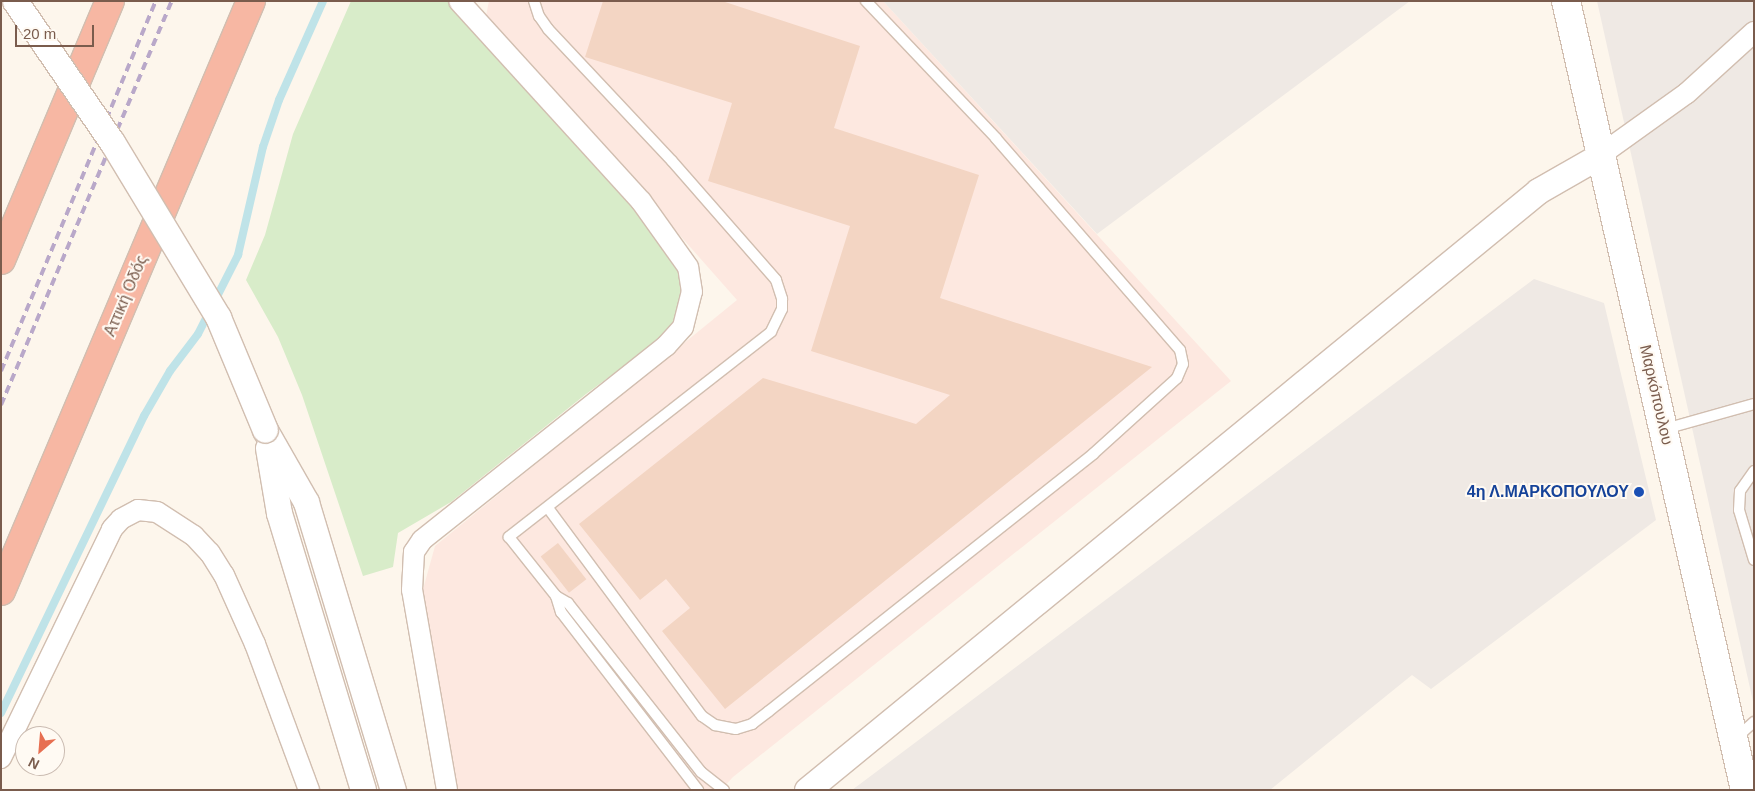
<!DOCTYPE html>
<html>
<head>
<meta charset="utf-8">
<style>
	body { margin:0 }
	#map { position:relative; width:1755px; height:791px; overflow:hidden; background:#fdf6ec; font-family:Helvetica,sans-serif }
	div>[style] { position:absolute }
	.commercial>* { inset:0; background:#fde8e0 }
	.industrial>* { inset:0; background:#efe9e4 }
	.green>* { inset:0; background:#d8ecc9 }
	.stream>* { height:8px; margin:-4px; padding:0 4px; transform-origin:4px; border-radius:4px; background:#bfe3e8 }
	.building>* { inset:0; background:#f3d5c3; transform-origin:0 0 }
	.roads { filter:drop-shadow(1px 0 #d1beb0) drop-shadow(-1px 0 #d1beb0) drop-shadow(0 1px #d1beb0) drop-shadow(0 -1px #d1beb0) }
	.service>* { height:10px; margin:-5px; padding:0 5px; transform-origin:5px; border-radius:5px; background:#fff }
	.minor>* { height:20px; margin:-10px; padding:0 10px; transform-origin:10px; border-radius:10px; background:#fff }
	.tertiary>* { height:25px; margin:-12.5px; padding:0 12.5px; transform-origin:12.5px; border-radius:12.5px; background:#fff }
	.secondary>* { height:28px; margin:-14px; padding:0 14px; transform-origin:14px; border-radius:14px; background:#fff }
	.motorway>* { height:28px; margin:-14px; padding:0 14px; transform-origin:14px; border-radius:14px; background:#f7b7a3 }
	.rail>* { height:4px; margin-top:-2px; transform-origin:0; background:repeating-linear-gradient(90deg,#b9a8c9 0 8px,transparent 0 13px) }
	.bridges { filter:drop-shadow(1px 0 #d1beb0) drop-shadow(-1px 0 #d1beb0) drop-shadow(0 1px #d1beb0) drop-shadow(0 -1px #d1beb0) }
	.tertiary-bridge>* { height:25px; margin:-12.5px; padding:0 12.5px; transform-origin:12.5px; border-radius:12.5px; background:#fff }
	.dots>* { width:14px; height:14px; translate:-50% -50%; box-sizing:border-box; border:2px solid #fffaf3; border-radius:50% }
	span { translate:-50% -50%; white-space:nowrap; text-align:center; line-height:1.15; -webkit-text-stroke:4px #fffaf3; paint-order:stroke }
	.street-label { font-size:16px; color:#7a5c4d }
	.transit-label { font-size:16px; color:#164399; font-weight:700 }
	.right { translate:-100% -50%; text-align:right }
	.frame { position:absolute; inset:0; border:2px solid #7a5c4d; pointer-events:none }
	.north { position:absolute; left:15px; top:726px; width:50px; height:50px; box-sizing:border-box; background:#fffaf3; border:1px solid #cabbb1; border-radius:50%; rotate:207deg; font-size:14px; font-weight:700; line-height:20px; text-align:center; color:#7a5c4d }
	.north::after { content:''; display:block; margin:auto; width:18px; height:22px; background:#e76f51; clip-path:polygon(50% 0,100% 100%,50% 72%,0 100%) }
	.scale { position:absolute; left:15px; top:25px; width:79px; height:22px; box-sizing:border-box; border:2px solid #7a5c4d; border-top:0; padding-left:6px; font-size:15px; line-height:18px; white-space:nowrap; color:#7a5c4d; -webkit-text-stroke:4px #fffaf3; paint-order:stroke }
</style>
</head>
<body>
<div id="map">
	<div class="commercial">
		<i style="clip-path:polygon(489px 1px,883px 1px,1231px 381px,733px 777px,721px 790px,458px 790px,422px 593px,435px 546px,737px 300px,486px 16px)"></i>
	</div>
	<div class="industrial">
		<i style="clip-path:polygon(883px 1px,1410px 1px,1097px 234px)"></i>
		<i style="clip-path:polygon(1597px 1px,1754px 1px,1754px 706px)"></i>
		<i style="clip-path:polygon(1534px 279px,1604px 303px,1656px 520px,1431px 689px,1412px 675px,1270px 790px,852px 790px)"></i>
	</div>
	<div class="green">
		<i style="clip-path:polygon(351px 1px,447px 1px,625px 196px,679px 262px,684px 282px,682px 309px,666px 335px,586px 394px,451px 502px,398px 533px,393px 567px,363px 576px,302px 395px,278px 337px,246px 280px,265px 235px,293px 134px)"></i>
	</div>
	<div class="stream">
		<i style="left:1px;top:713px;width:330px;rotate:-64.3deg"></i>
		<i style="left:144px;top:416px;width:52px;rotate:-60deg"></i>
		<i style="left:170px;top:371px;width:46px;rotate:-52.9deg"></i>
		<i style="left:198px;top:334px;width:89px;rotate:-63.1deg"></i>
		<i style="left:238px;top:255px;width:111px;rotate:-77deg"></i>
		<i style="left:263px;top:147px;width:50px;rotate:-71.2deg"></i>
		<i style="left:279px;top:100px;width:108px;rotate:-66deg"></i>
	</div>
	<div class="building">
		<i style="clip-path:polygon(603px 1px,722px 1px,860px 46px,834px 128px,979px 175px,940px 298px,1152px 367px,725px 709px,662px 631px,690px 608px,666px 579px,640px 600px,579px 524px,763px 378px,916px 424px,950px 395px,811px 351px,850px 226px,708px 181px,732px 103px,585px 57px)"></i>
		<i style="left:558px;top:543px;width:46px;height:22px;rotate:52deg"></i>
	</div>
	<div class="roads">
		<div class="service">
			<i style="left:534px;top:1px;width:16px;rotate:72deg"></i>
			<i style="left:539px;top:16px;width:16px;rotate:55deg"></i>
			<i style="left:548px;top:29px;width:181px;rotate:46.8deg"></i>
			<i style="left:672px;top:161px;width:158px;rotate:48.8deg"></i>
			<i style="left:776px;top:280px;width:20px;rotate:72deg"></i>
			<i style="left:782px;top:299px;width:10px;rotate:90deg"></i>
			<i style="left:782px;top:309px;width:25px;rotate:116deg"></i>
			<i style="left:771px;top:332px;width:333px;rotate:142deg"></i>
			<i style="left:509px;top:537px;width:75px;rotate:51.5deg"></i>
			<i style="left:556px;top:596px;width:14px;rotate:30deg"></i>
			<i style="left:568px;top:603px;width:215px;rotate:51.8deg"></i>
			<i style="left:701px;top:772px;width:29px;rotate:38deg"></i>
			<i style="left:1665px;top:429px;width:92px;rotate:-15.7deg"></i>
			<i style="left:1754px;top:471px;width:24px;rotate:125deg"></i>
			<i style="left:1740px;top:491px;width:19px;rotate:93deg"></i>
			<i style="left:1739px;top:510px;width:52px;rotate:73.3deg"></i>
			<i style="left:548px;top:508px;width:259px;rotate:53.5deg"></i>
			<i style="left:702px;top:716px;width:16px;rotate:35deg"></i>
			<i style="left:715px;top:725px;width:21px;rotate:11deg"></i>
			<i style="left:736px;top:729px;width:17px;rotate:-17deg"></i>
			<i style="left:752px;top:724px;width:21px;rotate:-37deg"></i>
			<i style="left:769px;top:711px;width:414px;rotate:-38.4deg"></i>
			<i style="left:1093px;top:454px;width:113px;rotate:-42.1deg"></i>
			<i style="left:1177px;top:378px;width:15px;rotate:-67deg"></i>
			<i style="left:1183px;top:364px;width:14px;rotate:-102deg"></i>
			<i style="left:1180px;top:350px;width:281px;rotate:-131deg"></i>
			<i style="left:996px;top:138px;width:189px;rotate:-133.5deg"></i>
			<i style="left:556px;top:596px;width:17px;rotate:73deg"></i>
			<i style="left:561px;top:612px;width:225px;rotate:52.4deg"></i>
			<i style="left:1736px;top:738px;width:24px;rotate:-42deg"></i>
		</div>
		<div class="minor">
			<i style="left:1599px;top:156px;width:108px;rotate:-35.6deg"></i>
			<i style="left:1687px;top:93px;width:91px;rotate:-42.3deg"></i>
			<i style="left:1px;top:758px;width:254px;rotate:-64.1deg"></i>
			<i style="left:112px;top:529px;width:13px;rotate:-48deg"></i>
			<i style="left:121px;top:519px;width:19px;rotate:-28deg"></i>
			<i style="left:138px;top:510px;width:19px;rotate:6deg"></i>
			<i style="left:157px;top:512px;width:44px;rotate:33deg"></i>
			<i style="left:194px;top:536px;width:23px;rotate:47deg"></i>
			<i style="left:210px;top:553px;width:26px;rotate:58deg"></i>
			<i style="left:224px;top:575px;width:76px;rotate:65.8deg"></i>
			<i style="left:255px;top:644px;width:156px;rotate:69.7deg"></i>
			<i style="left:447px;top:790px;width:203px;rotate:-99.9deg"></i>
			<i style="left:412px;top:590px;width:38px;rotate:-87deg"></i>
			<i style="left:414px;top:552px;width:14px;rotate:-56deg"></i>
			<i style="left:422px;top:540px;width:312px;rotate:-38.5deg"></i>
			<i style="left:666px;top:346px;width:25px;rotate:-48deg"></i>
			<i style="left:683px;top:327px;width:36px;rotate:-76deg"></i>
			<i style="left:692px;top:292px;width:25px;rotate:-99deg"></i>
			<i style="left:688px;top:267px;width:81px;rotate:-125.5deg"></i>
			<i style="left:641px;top:201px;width:270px;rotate:-132.3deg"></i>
		</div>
		<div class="tertiary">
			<i style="left:265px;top:430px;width:83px;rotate:60.3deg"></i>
			<i style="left:306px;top:502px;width:301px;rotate:73.2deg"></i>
			<i style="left:268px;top:448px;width:66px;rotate:80.4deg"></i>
			<i style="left:279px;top:513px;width:289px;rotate:73.1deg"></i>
			<i style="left:807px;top:790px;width:945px;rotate:-39.33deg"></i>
			<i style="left:1538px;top:191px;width:70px;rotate:-29.8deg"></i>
		</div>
		<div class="secondary">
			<i style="left:1566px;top:1px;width:809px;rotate:77.22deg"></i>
		</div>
		<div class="motorway">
			<i style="left:1px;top:260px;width:281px;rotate:-67.2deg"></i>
			<i style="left:1px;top:591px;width:641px;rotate:-67.04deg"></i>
		</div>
	</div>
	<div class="rail">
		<i style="left:1px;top:371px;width:401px;rotate:-67.3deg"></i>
		<i style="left:1px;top:405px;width:439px;rotate:-67.1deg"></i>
	</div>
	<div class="bridges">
		<div class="tertiary-bridge">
			<i style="left:15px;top:1px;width:171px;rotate:55.5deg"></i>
			<i style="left:112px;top:142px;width:205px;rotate:58.8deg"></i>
			<i style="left:218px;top:317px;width:122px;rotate:67.4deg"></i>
		</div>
	</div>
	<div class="dots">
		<i style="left:1639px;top:492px;background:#1a4fb4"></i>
	</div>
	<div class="street-label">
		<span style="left:126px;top:296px;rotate:-67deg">Αττική Οδός</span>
		<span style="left:1656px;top:395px;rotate:77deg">Μαρκόπουλου</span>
	</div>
	<div class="transit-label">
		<span class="right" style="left:1629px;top:492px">4η Λ.ΜΑΡΚΟΠΟΥΛΟΥ</span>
	</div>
	<div class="frame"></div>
	<div class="north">N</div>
	<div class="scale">20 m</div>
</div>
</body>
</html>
